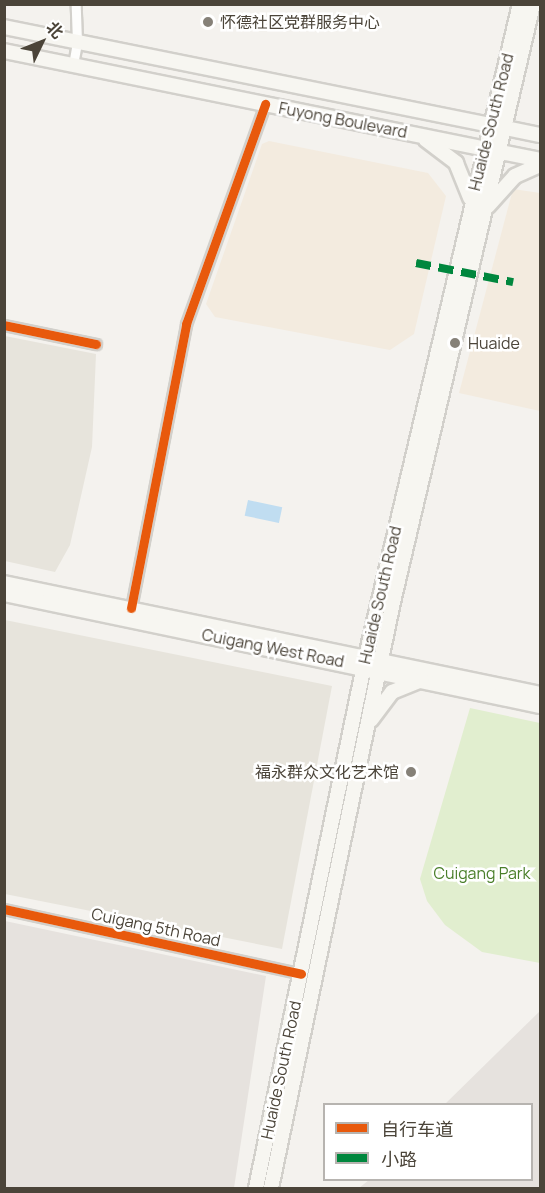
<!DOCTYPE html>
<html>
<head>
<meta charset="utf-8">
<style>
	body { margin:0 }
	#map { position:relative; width:545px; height:1193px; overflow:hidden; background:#f4f2ee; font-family:Manrope,"Noto Sans SC",sans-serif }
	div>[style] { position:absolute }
	.residential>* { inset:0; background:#e7e4dc }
	.commercial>* { inset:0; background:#f3ebdf }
	.industrial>* { inset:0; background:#e6e2de }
	.green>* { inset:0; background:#e1eecf }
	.water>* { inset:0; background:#c0ddf1; transform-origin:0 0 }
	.roads { filter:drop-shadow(2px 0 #d2d0cb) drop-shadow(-2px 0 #d2d0cb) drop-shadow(0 2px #d2d0cb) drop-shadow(0 -2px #d2d0cb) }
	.minor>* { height:9px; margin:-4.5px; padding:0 4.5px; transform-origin:4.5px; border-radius:4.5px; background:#fdfdfc }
	.secondary>* { height:14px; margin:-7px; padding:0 7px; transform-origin:7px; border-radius:7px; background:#f7f6f1 }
	.quiet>* { height:8px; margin-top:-4px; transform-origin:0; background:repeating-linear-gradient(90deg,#00873e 0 15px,transparent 0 23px) }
	.cycleway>* { height:9px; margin:-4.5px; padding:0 4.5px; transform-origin:4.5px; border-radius:4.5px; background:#e8590c }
	.dots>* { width:16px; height:16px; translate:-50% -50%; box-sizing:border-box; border:3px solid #fff; border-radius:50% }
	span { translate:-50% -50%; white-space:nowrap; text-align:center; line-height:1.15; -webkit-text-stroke:5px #fff; paint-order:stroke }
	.poi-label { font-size:16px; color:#4b4439 }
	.left { translate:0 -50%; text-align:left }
	.right { translate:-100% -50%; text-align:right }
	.street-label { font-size:16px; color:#4b4439 }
	.park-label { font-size:16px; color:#4a7f2a }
	.frame { position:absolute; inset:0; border:6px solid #4b4439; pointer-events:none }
	.legend { position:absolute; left:323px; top:1103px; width:210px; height:78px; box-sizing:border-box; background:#fff; border:2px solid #b7b4b0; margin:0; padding:8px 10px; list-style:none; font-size:18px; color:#4b4439 }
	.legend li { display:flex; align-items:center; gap:12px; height:30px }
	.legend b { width:30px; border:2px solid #b7b4b0 }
	.north { position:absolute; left:12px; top:12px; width:60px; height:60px; -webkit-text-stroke:4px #fff; paint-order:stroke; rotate:47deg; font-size:16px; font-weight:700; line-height:24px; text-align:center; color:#4b4439 }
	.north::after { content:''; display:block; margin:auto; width:21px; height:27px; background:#4b4439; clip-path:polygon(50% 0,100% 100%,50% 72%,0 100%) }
</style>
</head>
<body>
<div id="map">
	<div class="residential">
		<i style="clip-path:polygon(5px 336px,96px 354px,92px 447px,70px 545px,55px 572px,5px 561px)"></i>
		<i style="clip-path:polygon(5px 620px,332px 686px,282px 949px,5px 894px)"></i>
	</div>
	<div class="commercial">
		<i style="clip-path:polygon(269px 141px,428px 173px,446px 196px,414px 334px,390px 350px,215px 317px,206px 304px,262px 144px)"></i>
		<i style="clip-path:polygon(513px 189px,540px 193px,540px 411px,459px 393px)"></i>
	</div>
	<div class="industrial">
		<i style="clip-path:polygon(5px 921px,266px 976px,234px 1188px,5px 1188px)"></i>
		<i style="clip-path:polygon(540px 1011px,540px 1188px,359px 1188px,369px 1180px,532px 1180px,532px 1104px,445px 1104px)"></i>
	</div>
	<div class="green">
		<i style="clip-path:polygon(470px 708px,540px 723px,540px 963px,482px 952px,445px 925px,427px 901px,420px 879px)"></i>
	</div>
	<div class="water">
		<i style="left:248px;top:500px;width:35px;height:16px;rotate:12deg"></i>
	</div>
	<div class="roads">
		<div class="minor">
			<i style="left:73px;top:65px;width:23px;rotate:-80deg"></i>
			<i style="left:77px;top:42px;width:38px;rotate:-92deg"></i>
			<i style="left:4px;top:325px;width:94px;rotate:11.7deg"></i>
			<i style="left:131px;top:608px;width:289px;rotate:-79deg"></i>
			<i style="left:186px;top:324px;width:234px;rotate:-70.2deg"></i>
			<i style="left:4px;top:909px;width:304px;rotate:12.3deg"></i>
		</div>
		<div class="secondary">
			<i style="left:4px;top:27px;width:547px;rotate:11.39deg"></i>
			<i style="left:4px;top:51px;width:547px;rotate:11.49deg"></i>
			<i style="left:426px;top:140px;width:38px;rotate:37deg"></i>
			<i style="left:456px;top:163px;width:38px;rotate:68deg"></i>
			<i style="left:488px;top:206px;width:40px;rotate:-48deg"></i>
			<i style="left:515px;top:176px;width:27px;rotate:-24deg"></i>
			<i style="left:4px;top:583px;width:547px;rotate:11.7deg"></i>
			<i style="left:4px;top:594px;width:548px;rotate:11.8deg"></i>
			<i style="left:371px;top:720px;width:35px;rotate:-53deg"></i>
			<i style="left:392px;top:692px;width:32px;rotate:-22deg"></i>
			<i style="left:256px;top:1188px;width:543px;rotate:-78.32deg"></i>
			<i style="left:366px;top:656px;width:670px;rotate:-76.71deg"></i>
			<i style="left:271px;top:1188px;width:599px;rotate:-78.24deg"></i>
			<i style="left:393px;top:602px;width:614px;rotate:-76.82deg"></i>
		</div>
	</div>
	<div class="quiet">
		<i style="left:416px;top:263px;width:99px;rotate:11.1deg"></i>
	</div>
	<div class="cycleway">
		<i style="left:4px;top:325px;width:94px;rotate:11.7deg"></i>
		<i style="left:131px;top:608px;width:289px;rotate:-79deg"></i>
		<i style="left:186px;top:324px;width:234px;rotate:-70.2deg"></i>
		<i style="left:4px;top:909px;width:304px;rotate:12.3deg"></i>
	</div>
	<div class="dots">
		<i style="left:208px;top:22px;background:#868178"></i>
		<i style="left:455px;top:343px;background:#868178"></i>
		<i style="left:411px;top:772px;background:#868178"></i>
	</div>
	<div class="poi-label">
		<span class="left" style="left:220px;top:22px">怀德社区党群服务中心</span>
		<span class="left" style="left:468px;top:343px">Huaide</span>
		<span class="right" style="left:399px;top:772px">福永群众文化艺术馆</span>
	</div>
	<div class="street-label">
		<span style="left:343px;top:120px;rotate:11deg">Fuyong Boulevard</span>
		<span style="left:491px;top:122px;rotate:-76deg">Huaide South Road</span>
		<span style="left:380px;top:595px;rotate:-77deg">Huaide South Road</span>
		<span style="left:273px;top:648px;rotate:11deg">Cuigang West Road</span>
		<span style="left:156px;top:927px;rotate:12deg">Cuigang 5th Road</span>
		<span style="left:281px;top:1070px;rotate:-78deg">Huaide South Road</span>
	</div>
	<div class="park-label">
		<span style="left:482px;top:873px">Cuigang Park</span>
	</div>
	<div class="frame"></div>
	<ul class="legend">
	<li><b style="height:8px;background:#e8590c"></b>自行车道</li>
	<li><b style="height:8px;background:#00873e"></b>小路</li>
	</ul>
	<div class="north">北</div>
</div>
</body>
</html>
